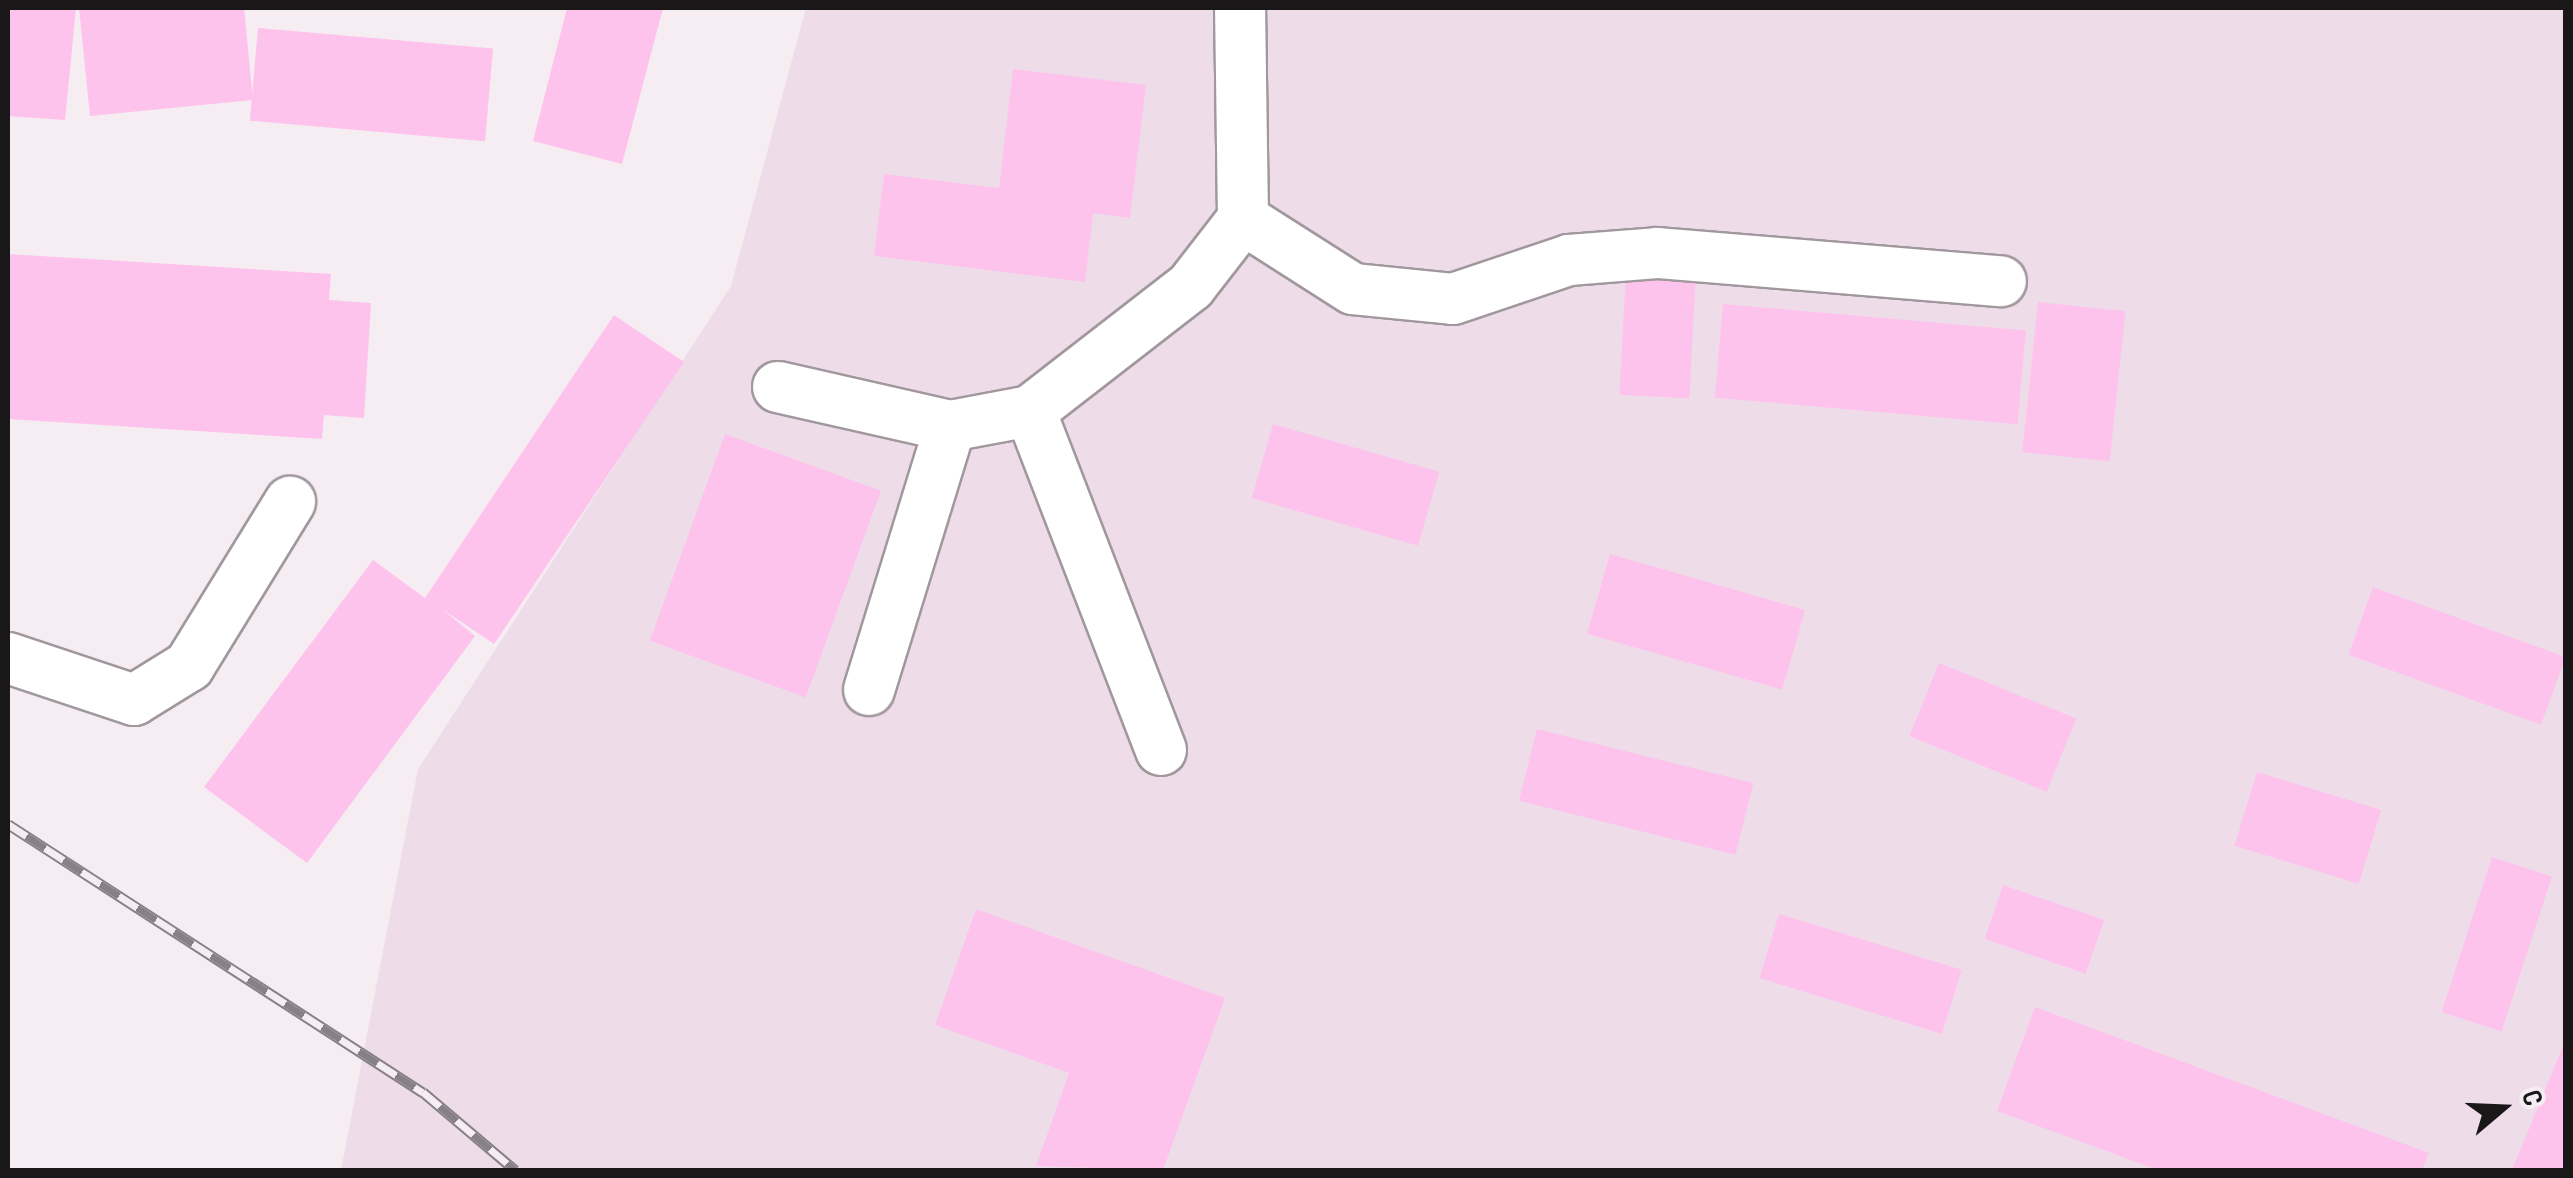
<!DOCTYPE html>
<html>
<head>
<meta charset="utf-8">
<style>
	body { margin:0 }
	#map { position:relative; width:2573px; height:1178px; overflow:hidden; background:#f6edf3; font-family:"Sofia Sans Condensed",sans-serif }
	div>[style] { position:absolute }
	.built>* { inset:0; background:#eedde9 }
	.building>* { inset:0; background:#fdc3ed; transform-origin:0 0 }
	.roads { filter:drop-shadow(2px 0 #a1989e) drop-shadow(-2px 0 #a1989e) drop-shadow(0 2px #a1989e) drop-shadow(0 -2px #a1989e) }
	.minor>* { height:50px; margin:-25px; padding:0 25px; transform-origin:25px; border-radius:25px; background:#fff }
	.rail>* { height:11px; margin-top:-5.5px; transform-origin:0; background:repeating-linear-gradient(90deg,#f6edf3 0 22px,#878185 0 44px); box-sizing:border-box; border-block:2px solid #878185 }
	span { translate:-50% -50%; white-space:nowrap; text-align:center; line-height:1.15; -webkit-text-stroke:8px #f6edf3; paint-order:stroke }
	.frame { position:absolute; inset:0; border:10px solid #1a1719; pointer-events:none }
	.north { position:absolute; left:2453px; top:1058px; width:100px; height:100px; -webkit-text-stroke:8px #f6edf3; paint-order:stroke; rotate:71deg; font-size:28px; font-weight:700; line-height:40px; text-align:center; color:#1a1719 }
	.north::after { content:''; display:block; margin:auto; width:35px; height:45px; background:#1a1719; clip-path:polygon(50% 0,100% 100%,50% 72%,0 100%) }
</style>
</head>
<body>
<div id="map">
	<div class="built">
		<i style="clip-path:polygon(806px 8px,2565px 8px,2565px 1170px,341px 1170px,418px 769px,731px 286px)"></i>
	</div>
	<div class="building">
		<i style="clip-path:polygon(8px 8px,76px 8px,65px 120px,8px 116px)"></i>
		<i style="clip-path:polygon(79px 8px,244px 8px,253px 100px,90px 116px)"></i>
		<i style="clip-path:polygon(567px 8px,663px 8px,622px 164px,533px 141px)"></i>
		<i style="left:258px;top:28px;width:236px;height:93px;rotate:5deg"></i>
		<i style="clip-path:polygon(1013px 69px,1146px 85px,1130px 218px,1093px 213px,1085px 282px,874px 256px,884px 174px,999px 188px)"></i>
		<i style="clip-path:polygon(8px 254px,331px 274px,329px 300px,371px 303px,364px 418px,324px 415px,322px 439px,8px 419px)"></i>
		<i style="left:1626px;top:270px;width:70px;height:125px;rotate:3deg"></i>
		<i style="left:2038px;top:302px;width:88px;height:151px;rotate:6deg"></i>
		<i style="left:1723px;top:304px;width:304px;height:94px;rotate:5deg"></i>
		<i style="clip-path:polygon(614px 315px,684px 362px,494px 644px,442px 609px,475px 636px,307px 863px,204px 787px,373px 560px,425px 598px)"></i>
		<i style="left:1273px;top:424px;width:173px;height:77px;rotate:16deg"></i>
		<i style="left:725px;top:434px;width:166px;height:220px;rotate:20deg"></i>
		<i style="left:1610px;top:554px;width:203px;height:83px;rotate:16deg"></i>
		<i style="left:2373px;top:587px;width:205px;height:72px;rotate:20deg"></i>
		<i style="left:1939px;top:663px;width:148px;height:79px;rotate:22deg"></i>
		<i style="left:1537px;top:729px;width:223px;height:74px;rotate:14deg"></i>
		<i style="left:2257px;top:772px;width:130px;height:77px;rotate:17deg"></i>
		<i style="left:2492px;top:857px;width:63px;height:163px;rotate:18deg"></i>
		<i style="left:2003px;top:885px;width:107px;height:57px;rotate:19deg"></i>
		<i style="clip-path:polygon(976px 909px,1225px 998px,1163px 1170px,1036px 1166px,1069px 1073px,935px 1025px)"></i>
		<i style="left:1779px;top:914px;width:191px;height:67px;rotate:17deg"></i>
		<i style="clip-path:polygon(2035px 1007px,2429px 1153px,2422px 1170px,2158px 1170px,1997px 1111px)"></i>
		<i style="clip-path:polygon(2565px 1041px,2566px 1170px,2512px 1170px)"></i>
	</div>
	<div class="roads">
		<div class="minor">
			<i style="left:1243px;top:219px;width:130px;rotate:32.5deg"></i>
			<i style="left:1353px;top:289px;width:100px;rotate:5.7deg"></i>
			<i style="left:1453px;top:299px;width:122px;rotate:-18.6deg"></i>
			<i style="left:1569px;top:260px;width:88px;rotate:-4.5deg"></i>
			<i style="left:1657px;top:253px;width:345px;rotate:4.7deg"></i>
			<i style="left:778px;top:387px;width:176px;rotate:12.8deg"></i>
			<i style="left:950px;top:426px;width:81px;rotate:-10.6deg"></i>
			<i style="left:8px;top:658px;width:133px;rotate:18.4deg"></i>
			<i style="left:134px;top:700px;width:65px;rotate:-31.7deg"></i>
			<i style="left:189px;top:666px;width:193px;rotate:-58.4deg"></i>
			<i style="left:869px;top:690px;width:276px;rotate:-72.9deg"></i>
			<i style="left:1161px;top:750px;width:363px;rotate:-111.1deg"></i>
			<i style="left:1030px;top:411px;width:204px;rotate:-37.8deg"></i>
			<i style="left:1191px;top:286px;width:85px;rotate:-52.2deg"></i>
			<i style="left:1243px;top:219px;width:211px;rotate:-90.8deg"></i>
		</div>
	</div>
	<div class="rail">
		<i style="left:8px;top:824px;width:494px;rotate:32.9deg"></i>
		<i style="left:423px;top:1092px;width:121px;rotate:40.3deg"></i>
	</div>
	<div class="frame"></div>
	<div class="north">С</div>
</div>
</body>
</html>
